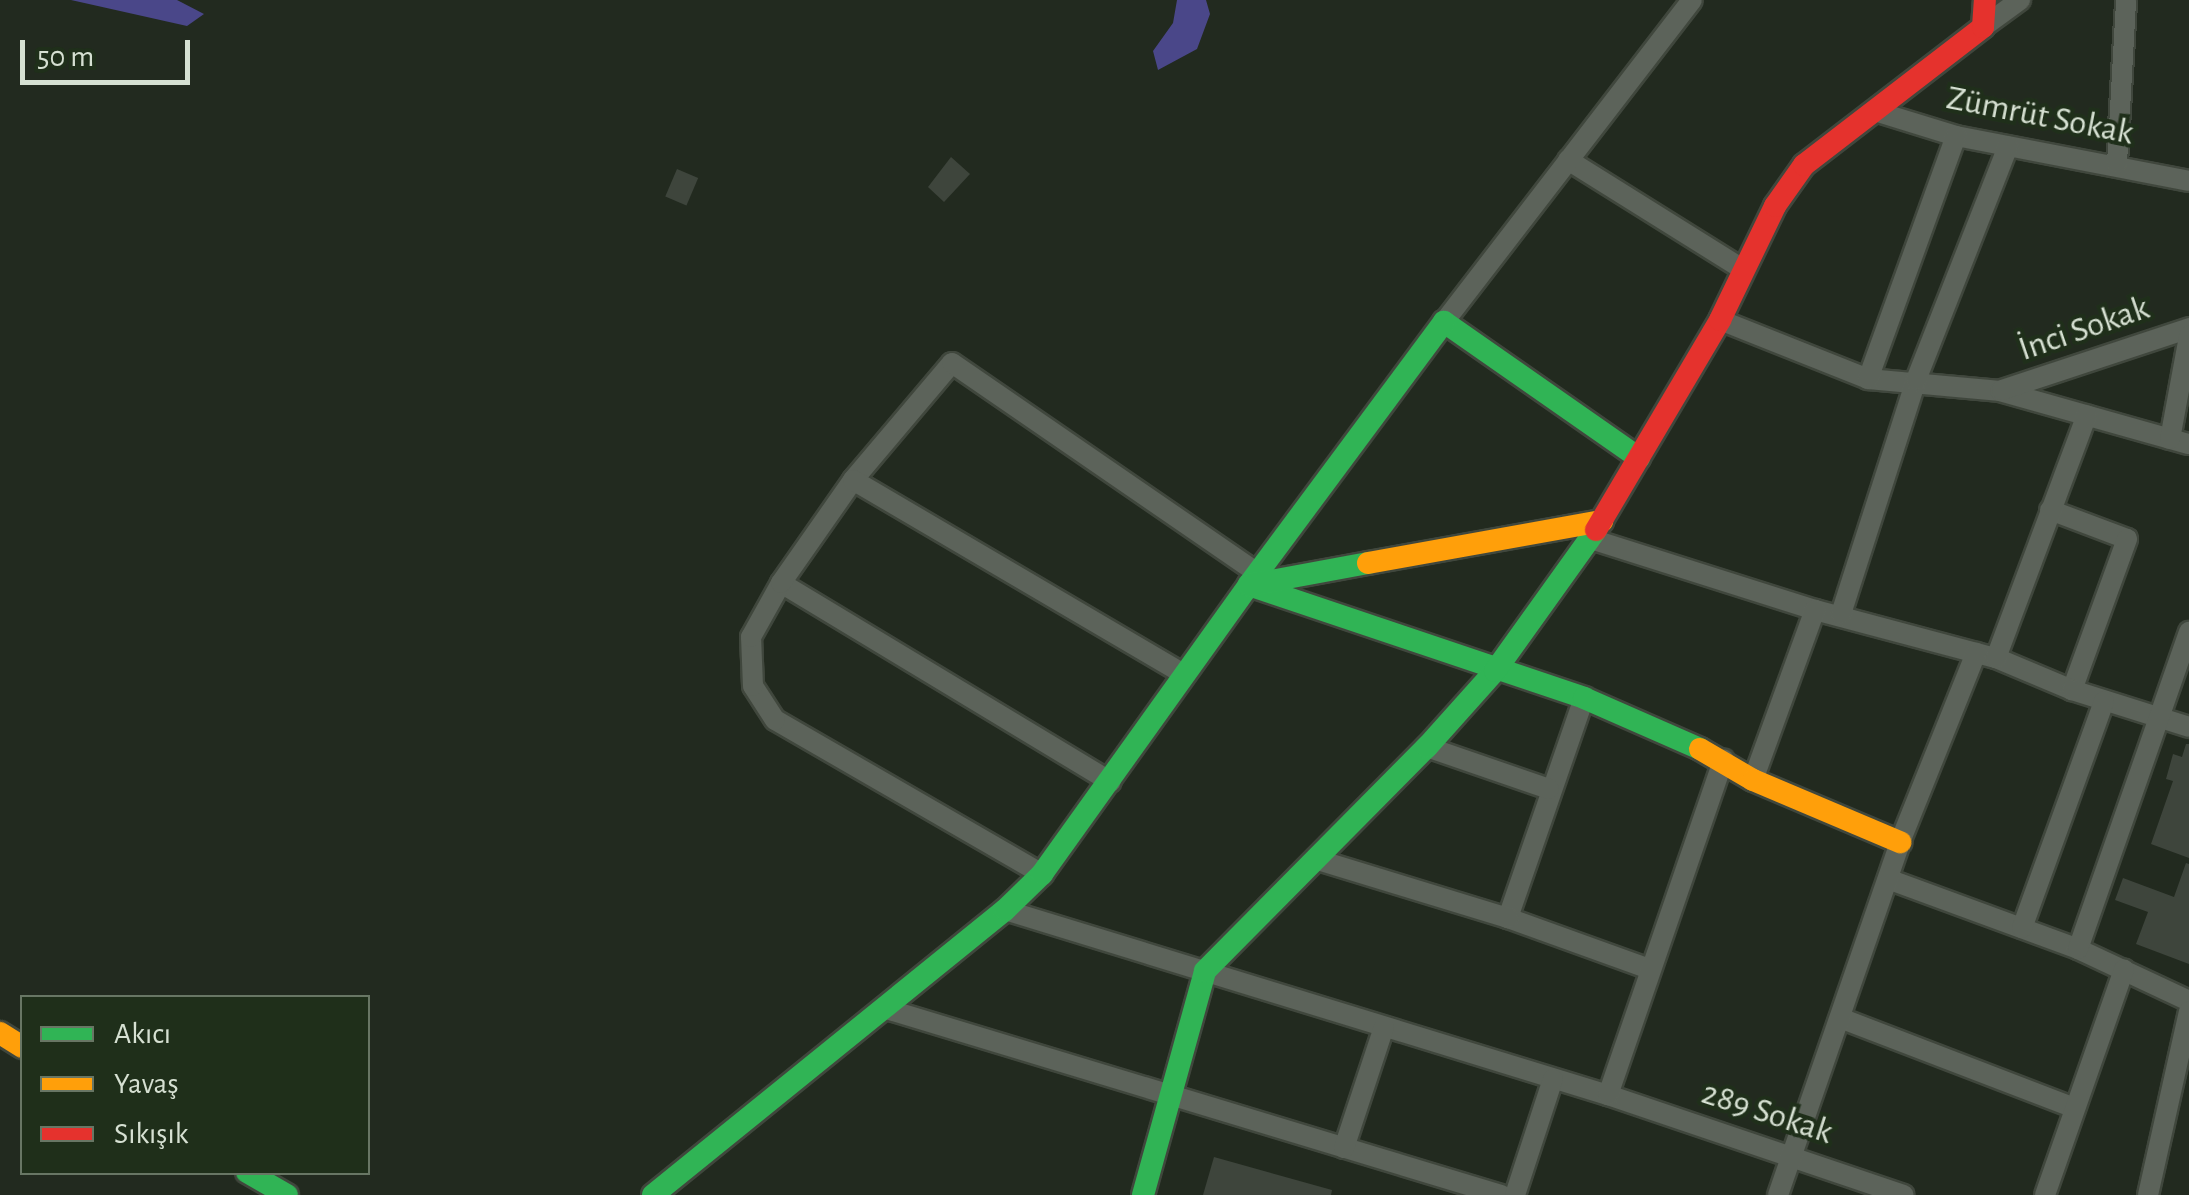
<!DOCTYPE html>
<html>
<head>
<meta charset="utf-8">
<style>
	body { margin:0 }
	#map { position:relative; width:2189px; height:1195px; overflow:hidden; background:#222a1f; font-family:"Alegreya Sans",sans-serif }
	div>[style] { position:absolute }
	.forest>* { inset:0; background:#4a4789 }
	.building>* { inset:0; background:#3e453c; transform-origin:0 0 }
	.roads { filter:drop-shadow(2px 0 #40473d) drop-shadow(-2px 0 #40473d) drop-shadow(0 2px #40473d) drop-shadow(0 -2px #40473d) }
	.street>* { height:20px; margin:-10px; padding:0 10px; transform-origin:10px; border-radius:10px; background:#5c635a }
	.fast>* { height:22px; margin:-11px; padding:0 11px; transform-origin:11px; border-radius:11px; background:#30b455 }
	.slow>* { height:22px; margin:-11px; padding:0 11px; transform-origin:11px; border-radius:11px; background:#ff9f0a }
	.jam>* { height:22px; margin:-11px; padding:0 11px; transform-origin:11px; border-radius:11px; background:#e5322d }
	span { translate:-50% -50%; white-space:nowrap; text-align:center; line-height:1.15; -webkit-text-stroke:8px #1f2f1a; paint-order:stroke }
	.street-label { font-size:35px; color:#d6e0d2 }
	.legend { position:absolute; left:20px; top:995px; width:350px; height:180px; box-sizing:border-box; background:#1f2f1a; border:2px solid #687664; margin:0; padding:12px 18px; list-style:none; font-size:30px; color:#d6e0d2 }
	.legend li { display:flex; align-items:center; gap:20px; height:50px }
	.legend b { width:50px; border:2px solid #687664 }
	.scale { position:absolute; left:20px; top:40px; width:170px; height:45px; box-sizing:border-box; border:5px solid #d6e0d2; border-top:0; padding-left:12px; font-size:30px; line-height:35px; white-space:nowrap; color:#d6e0d2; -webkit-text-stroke:8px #1f2f1a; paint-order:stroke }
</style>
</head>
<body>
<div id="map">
	<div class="forest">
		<i style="clip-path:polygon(71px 0,177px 0,204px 14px,187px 26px)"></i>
		<i style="clip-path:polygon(1177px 0,1206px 0,1210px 14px,1197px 49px,1158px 70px,1153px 51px,1173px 23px)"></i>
	</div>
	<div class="building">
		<i style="clip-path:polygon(951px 157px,970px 174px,944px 202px,928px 187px)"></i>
		<i style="left:677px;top:169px;width:23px;height:30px;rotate:23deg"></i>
		<i style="clip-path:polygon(2186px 744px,2189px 744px,2189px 858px,2151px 844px,2173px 781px,2166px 779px,2173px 754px,2182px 757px)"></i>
		<i style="clip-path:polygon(2186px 863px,2189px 864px,2189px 964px,2136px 944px,2148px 912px,2115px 900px,2123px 878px,2174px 897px)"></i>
		<i style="clip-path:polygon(1214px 1157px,1332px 1190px,1331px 1195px,1203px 1195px)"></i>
	</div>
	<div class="roads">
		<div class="street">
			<i style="left:1983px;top:27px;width:46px;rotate:-36.1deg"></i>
			<i style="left:1878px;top:112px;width:82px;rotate:17.1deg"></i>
			<i style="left:1956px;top:136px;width:237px;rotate:10.9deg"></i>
			<i style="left:1568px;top:160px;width:208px;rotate:32deg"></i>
			<i style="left:2117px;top:163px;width:163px;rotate:-86.8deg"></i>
			<i style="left:1720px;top:320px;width:159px;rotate:21.7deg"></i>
			<i style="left:1868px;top:379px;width:133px;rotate:5.2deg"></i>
			<i style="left:2000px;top:391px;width:196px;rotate:15.7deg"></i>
			<i style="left:1444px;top:322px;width:406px;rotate:-52.4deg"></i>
			<i style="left:1868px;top:379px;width:258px;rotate:-70.1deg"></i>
			<i style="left:2002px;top:390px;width:197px;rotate:-18.3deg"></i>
			<i style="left:2170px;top:439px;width:105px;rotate:-79.5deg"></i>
			<i style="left:853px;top:480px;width:153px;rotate:-49.8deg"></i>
			<i style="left:952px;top:363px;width:371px;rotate:34.5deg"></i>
			<i style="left:2050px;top:510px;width:82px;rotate:20.6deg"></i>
			<i style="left:2127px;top:539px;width:161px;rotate:110deg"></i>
			<i style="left:1591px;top:539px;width:235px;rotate:17.6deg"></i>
			<i style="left:1815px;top:610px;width:187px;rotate:14.9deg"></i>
			<i style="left:1996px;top:658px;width:82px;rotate:22.8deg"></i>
			<i style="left:2072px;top:690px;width:123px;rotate:17.5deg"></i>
			<i style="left:781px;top:583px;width:385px;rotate:31.1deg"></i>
			<i style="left:1841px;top:614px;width:246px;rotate:-72.2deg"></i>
			<i style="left:1916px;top:380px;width:251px;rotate:-68.5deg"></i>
			<i style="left:1996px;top:658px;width:259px;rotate:-69.5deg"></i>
			<i style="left:1584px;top:698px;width:233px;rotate:109.1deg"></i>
			<i style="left:1508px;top:918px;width:151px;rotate:19.8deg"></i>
			<i style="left:1427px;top:747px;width:129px;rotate:19deg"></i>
			<i style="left:1753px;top:780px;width:181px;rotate:-70deg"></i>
			<i style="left:1315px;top:859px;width:202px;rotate:17deg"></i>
			<i style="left:1042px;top:874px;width:308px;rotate:-150deg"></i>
			<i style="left:775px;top:720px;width:40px;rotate:-122.9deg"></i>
			<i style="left:753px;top:686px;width:49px;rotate:-92.3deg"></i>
			<i style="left:751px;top:637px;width:62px;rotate:-60.9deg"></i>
			<i style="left:781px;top:583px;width:126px;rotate:-55deg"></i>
			<i style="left:853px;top:480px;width:381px;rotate:30.4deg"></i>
			<i style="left:1888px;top:879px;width:202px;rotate:20.2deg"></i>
			<i style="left:2078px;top:949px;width:123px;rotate:25.1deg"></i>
			<i style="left:1005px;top:910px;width:631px;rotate:17.06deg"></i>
			<i style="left:1608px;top:1095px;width:312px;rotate:18.7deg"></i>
			<i style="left:2022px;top:928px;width:241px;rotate:-70.1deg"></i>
			<i style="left:2078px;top:949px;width:336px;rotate:-70.7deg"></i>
			<i style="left:883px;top:1008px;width:646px;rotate:16.84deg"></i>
			<i style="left:1840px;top:1018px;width:251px;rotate:21deg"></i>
			<i style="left:1608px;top:1095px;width:355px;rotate:-71deg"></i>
			<i style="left:1344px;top:1148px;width:127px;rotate:-71.7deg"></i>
			<i style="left:1515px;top:1195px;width:122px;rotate:-71.9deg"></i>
			<i style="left:1778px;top:1195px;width:373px;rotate:-70.9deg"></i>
			<i style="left:1900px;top:842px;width:204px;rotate:-68.1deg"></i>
			<i style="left:2045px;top:1195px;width:239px;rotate:-70.7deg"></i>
			<i style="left:2148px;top:1195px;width:188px;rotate:-77.4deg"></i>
		</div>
		<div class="fast">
			<i style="left:1639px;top:458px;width:238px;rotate:-145.1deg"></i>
			<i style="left:1444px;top:322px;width:327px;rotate:126.6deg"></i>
			<i style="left:1249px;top:585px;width:354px;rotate:18.6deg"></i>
			<i style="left:1584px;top:698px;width:127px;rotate:23.7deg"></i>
			<i style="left:247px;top:1172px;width:46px;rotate:29.9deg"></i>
			<i style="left:653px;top:1195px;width:453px;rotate:-39deg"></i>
			<i style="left:1005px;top:910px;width:52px;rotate:-44.2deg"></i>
			<i style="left:1042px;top:874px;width:355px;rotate:-54.4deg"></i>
			<i style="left:1249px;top:585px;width:121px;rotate:-10.5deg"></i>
			<i style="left:1143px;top:1195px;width:232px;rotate:-74.5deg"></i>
			<i style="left:1205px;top:971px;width:315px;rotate:-45.3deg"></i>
			<i style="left:1427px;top:747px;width:102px;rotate:-48.2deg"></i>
			<i style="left:1495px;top:671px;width:173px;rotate:-54.4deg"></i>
		</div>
		<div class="slow">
			<i style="left:1368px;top:563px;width:238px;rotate:-10.2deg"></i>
			<i style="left:1700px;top:749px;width:61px;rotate:30.3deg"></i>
			<i style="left:1753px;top:780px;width:160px;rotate:22.9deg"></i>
			<i style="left:0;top:1033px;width:26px;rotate:32deg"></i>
		</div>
		<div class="jam">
			<i style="left:1596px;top:530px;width:244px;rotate:-59.4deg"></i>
			<i style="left:1720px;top:320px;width:127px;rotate:-64.2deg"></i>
			<i style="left:1775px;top:206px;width:50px;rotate:-54.7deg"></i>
			<i style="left:1804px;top:165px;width:226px;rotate:-37.6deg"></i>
			<i style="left:1983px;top:27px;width:27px;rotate:-86deg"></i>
		</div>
	</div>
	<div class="street-label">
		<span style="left:2040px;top:116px;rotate:11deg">Zümrüt Sokak</span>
		<span style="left:2084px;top:329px;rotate:-19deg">İnci Sokak</span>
		<span style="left:1767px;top:1113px;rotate:18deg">289 Sokak</span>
	</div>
	<ul class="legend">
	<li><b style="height:12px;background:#30b455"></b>Akıcı</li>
	<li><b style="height:12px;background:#ff9f0a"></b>Yavaş</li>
	<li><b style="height:12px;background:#e5322d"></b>Sıkışık</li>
	</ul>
	<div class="scale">50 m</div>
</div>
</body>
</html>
